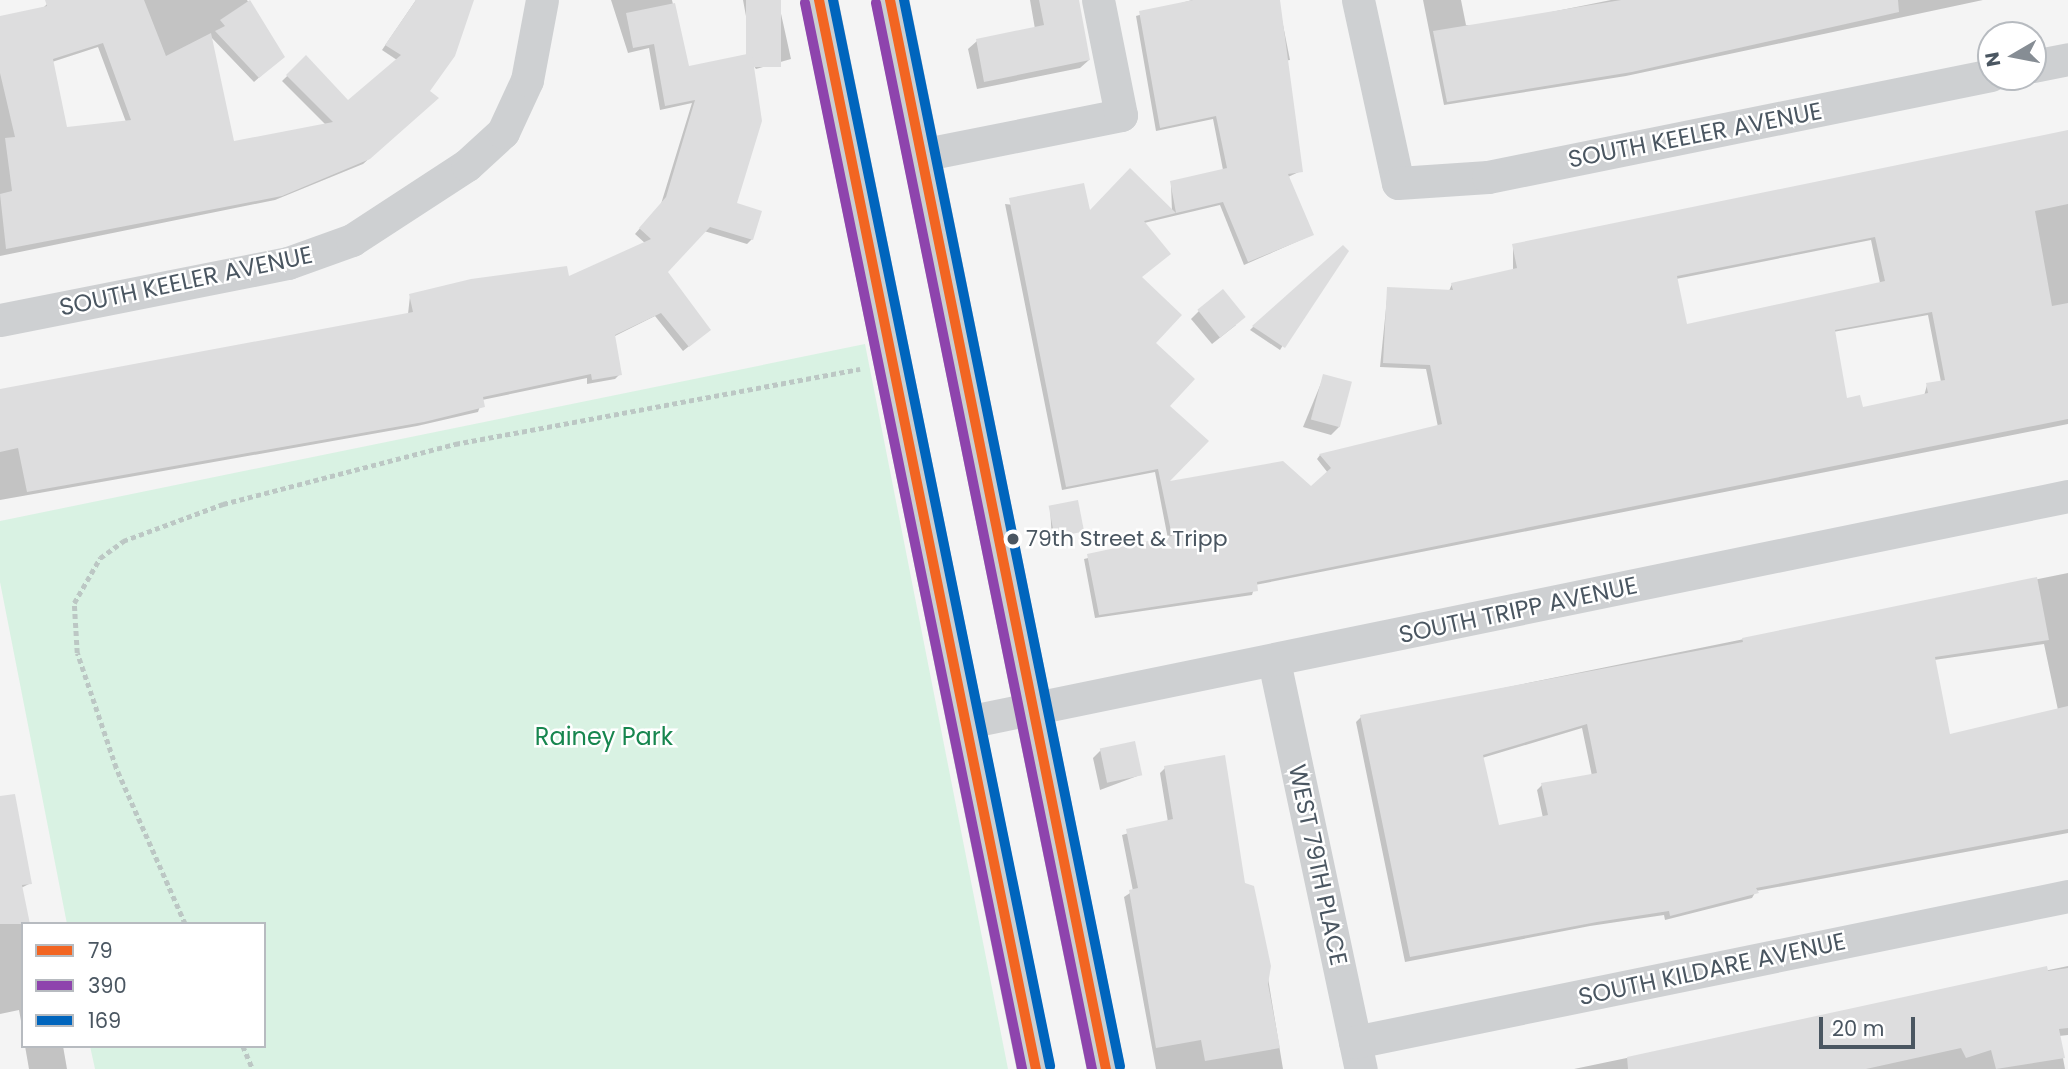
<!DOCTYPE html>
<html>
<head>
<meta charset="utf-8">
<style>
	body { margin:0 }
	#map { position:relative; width:2068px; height:1069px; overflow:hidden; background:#f4f4f4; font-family:Poppins,sans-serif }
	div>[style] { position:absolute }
	.green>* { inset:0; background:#d9f2e3 }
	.shadow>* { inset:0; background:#0003 }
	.building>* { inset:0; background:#ddddde; transform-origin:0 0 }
	.path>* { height:4.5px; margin-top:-2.25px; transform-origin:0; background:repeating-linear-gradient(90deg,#bcc7c4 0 5px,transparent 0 8.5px) }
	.minor>* { height:33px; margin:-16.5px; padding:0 16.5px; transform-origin:16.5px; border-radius:16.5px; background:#ced0d2 }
	.major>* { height:38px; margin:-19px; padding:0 19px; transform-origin:19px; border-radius:19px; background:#caced1 }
	.bus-1>* { height:10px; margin:-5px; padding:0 5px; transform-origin:5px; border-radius:5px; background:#f26522 }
	.bus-2>* { height:10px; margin:-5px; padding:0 5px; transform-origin:5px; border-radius:5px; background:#8e44ad }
	.bus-3>* { height:10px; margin:-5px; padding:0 5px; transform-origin:5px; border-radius:5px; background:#0065bd }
	.dots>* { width:19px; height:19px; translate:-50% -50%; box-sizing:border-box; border:4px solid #fff; border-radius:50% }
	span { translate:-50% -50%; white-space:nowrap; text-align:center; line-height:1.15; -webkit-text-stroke:5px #fff; paint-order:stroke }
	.bus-label { font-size:22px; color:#4a5661 }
	.left { translate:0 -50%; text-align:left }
	.street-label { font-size:24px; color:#4a5661 }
	.park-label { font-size:24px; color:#17864f }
	.legend { position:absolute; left:21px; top:922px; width:245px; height:126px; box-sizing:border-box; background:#fff; border:2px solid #b7bbc0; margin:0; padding:9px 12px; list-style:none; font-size:21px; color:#4a5661 }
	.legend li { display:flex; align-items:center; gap:14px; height:35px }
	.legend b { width:35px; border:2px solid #b7bbc0 }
	.north { position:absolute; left:1977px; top:21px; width:70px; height:70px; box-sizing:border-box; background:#fff; border:2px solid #b7bbc0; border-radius:50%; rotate:260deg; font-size:19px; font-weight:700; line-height:28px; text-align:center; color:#4a5661 }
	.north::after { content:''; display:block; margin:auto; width:24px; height:32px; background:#868d94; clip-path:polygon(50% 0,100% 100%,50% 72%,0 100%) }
	.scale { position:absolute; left:1819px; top:1017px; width:96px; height:32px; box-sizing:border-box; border:4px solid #4a5661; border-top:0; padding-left:9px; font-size:21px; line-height:24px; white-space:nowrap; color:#4a5661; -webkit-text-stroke:5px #fff; paint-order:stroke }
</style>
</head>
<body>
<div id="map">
	<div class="green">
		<i style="clip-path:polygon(865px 344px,1008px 1069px,95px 1069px,90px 1046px,264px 1046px,264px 924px,67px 924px,0 582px,0 521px)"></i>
	</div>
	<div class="shadow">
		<i style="clip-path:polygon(evenodd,51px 0,247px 0,283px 56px,254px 82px,210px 36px,232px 143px,326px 125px,282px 81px,306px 58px,348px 102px,397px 60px,382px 50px,416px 0,472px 0,428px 92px,432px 103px,363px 164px,275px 200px,0 256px,0 18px,42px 9px,51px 0,98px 47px,126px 122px,66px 129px,52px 62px,98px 47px)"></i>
		<i style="clip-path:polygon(611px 0,672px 0,687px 68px,753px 54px,743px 0,778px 0,791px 59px,756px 69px,751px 62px,735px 204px,752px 239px,747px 244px,704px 231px,666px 272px,704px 334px,683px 351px,655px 316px,613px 337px,620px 374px,615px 379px,587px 384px,587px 378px,482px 400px,478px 412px,417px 426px,0 500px,0 391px,408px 314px,410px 296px,567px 279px,646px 244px,635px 234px,661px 204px,692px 103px,660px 110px,649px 48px,628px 53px)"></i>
		<i style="clip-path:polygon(1030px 0,1078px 0,1089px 60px,1080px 68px,977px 89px,968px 49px,977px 41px,1035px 29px)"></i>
		<i style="clip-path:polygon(evenodd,1192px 0,1278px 0,1290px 60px,1275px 62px,1301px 171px,1288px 177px,1312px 235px,1244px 265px,1220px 205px,1144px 223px,1140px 278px,1168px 406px,1165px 484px,1311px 489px,1328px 473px,1317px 459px,1320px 455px,1438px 427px,1426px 369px,1380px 367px,1388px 289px,1449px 291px,1452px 284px,1513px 271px,1513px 246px,2068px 135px,2068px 424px,1255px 585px,1252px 595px,1095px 618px,1084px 559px,1168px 539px,1155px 472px,1062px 490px,1005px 204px,1089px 213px,1172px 212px,1171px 183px,1223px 170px,1213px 119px,1156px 131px,1136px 16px,1192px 0,1871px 240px,1880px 283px,1685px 326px,1676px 279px,1871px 240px,1192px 0,1928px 315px,1941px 382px,1927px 385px,1924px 396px,1861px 410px,1845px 400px,1833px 332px,1928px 315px)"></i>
		<i style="clip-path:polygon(1423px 0,1461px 0,1466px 25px,1477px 27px,1611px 0,1983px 0,1626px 76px,1444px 105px)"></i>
		<i style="clip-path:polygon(1343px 247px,1280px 350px,1250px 330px,1253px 327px)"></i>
		<i style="clip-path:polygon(1199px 311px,1236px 325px,1212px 344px,1191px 319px)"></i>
		<i style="clip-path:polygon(1324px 376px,1339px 427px,1331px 435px,1303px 427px)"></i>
		<i style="clip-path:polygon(1050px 507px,1082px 530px,1052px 540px)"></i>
		<i style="clip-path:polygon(evenodd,2068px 573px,2068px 833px,1756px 891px,1752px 898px,1665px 920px,1664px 915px,1590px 926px,1405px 962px,1356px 722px,1361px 717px,2068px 573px,2044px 644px,2058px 710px,1948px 736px,1934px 660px,2044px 644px,2068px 573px,1582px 728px,1592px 776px,1542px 785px,1537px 790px,1543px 818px,1497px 827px,1482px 758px,1582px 728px)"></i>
		<i style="clip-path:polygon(1101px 750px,1140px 775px,1100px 790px,1093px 758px)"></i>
		<i style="clip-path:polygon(1165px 768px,1244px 885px,1253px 887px,1283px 1069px,1156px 1069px,1124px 897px,1133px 891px,1122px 835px,1168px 822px,1160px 773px)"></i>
		<i style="clip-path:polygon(0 806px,31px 883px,21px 888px,23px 1032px,19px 1010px,0 1014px)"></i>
		<i style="clip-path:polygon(2068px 966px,2068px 1035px,2059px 1036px,2065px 1069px,1574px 1069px)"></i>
		<i style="clip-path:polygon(25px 1046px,63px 1046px,67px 1069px,29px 1069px)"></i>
	</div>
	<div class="building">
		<i style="clip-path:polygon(evenodd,45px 0,144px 0,166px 56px,211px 33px,234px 141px,333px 122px,286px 75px,306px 55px,348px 100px,401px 55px,385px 45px,416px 0,474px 0,455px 56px,430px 91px,439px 98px,370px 159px,282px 196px,6px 249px,0 194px,12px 191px,5px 138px,15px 137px,0 73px,0 16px,47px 6px,45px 0,103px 43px,131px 120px,67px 127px,53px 59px,103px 43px)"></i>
		<i style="clip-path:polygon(250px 0,285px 57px,259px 78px,215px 31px,225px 26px,220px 20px)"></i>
		<i style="left:746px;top:0;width:35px;height:67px"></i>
		<i style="clip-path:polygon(1039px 0,1079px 0,1090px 60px,984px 82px,976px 39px,1044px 25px)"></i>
		<i style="clip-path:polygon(1193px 0,1280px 0,1303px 172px,1288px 174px,1314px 235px,1248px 262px,1223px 202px,1176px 213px,1170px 181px,1227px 168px,1216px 116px,1160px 128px,1139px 11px)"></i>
		<i style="clip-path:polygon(1621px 0,1898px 0,1899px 12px,1632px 72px,1447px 102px,1433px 31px)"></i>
		<i style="clip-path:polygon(675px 3px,689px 66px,752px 53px,762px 121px,737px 203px,762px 211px,753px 240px,710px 227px,668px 272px,711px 330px,689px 347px,661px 313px,615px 335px,622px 375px,592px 380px,591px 374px,483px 397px,485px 407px,424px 422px,27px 492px,18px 448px,0 452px,0 389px,413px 312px,409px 294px,471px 279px,567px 266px,569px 276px,651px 239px,639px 228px,666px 197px,695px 100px,665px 106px,654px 44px,633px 48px,626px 13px)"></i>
		<i style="clip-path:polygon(evenodd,2068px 130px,2068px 204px,2035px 211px,2052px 306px,2068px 303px,2068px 419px,1257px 582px,1258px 591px,1099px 615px,1087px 554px,1172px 536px,1158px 469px,1066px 487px,1009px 198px,1084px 183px,1090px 210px,1130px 168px,1176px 213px,1144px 221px,1171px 254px,1142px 277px,1182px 315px,1156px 343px,1195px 379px,1170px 406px,1209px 441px,1170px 481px,1283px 461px,1311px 486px,1331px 468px,1319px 454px,1442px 424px,1430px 365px,1383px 363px,1387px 287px,1453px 290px,1451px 283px,1517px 268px,1512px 244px,2068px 130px,1875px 237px,1885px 281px,1687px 324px,1677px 276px,1875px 237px,2068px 130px,1932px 312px,1945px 380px,1926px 383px,1928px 393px,1863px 407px,1860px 395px,1847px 398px,1835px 330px,1932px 312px)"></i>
		<i style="clip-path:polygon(1343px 245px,1349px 251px,1285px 348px,1252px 326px)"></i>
		<i style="left:1223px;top:289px;width:36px;height:33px;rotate:51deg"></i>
		<i style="left:1323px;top:374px;width:30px;height:47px;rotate:15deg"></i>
		<i style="left:1078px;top:500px;width:32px;height:30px;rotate:79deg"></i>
		<i style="clip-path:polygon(evenodd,2037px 577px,2049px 640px,1935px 657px,1950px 734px,2068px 706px,2068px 829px,1756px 888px,1759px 893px,1670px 916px,1669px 911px,1597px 922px,1410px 957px,1360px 715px,1743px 642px,1742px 638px,2037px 577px,1587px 724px,1597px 773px,1541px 783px,1548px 815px,1499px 825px,1483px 755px,1587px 724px)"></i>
		<i style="left:1135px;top:741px;width:35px;height:36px;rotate:78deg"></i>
		<i style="clip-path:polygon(1225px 755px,1245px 883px,1254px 886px,1271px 966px,1268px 984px,1280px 1048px,1205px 1061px,1201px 1040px,1156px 1048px,1129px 890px,1138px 888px,1126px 829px,1173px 819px,1164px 766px)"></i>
		<i style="clip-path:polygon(15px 794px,32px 884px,22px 885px,30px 924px,0 924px,0 796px)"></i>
		<i style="clip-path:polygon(2047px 966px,2048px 971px,2068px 968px,2068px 1028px,2059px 1029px,2065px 1058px,1996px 1069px,1991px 1050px,1966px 1058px,1961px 1048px,1866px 1069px,1628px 1069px,1627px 1057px)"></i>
	</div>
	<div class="path">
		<i style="left:185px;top:924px;width:171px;rotate:-113.9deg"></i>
		<i style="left:116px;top:768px;width:121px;rotate:-108.7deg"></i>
		<i style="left:77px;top:653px;width:50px;rotate:-93.4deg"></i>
		<i style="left:74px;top:603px;width:52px;rotate:-60deg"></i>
		<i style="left:100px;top:558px;width:29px;rotate:-36deg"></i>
		<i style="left:123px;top:541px;width:107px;rotate:-20.3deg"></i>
		<i style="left:223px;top:504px;width:240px;rotate:-14.5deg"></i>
		<i style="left:455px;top:444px;width:412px;rotate:-10.5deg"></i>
		<i style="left:243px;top:1046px;width:25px;rotate:67deg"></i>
	</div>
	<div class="minor">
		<i style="left:1358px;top:0;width:187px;rotate:77.7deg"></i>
		<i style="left:2033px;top:66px;width:36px;rotate:-11deg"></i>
		<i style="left:921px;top:155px;width:204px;rotate:-11.3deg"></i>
		<i style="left:1121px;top:115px;width:117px;rotate:-101.3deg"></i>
		<i style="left:1398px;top:183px;width:90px;rotate:-3.8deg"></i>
		<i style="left:1488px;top:177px;width:513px;rotate:-11.46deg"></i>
		<i style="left:0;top:320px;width:294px;rotate:-11.2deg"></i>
		<i style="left:288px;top:263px;width:68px;rotate:-19.8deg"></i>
		<i style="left:352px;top:240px;width:137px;rotate:-33.1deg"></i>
		<i style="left:467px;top:165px;width:49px;rotate:-42.5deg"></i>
		<i style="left:503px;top:132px;width:57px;rotate:-65.2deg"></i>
		<i style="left:527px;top:80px;width:81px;rotate:-79.4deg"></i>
		<i style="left:1274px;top:661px;width:417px;rotate:78deg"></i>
		<i style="left:967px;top:722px;width:1124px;rotate:-11.6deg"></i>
		<i style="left:1355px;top:1042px;width:728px;rotate:-11.57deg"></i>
	</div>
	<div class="major">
		<i style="left:819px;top:0;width:1091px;rotate:78.53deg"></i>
		<i style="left:890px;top:0;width:1091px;rotate:78.58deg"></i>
	</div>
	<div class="bus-1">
		<i style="left:819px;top:0;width:1091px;rotate:78.53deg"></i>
		<i style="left:890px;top:0;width:1091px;rotate:78.58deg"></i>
	</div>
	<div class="bus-2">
		<i style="left:805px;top:3px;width:1088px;rotate:78.49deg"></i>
		<i style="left:876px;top:3px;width:1088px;rotate:78.55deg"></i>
	</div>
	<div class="bus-3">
		<i style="left:833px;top:0;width:1088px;rotate:78.49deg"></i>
		<i style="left:904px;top:0;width:1088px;rotate:78.55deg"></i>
	</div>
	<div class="dots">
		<i style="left:1013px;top:539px;background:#4a5661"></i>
	</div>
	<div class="bus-label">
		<span class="left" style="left:1026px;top:539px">79th Street &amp; Tripp</span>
	</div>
	<div class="street-label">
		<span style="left:1695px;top:135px;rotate:-11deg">SOUTH KEELER AVENUE</span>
		<span style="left:186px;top:281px;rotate:-12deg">SOUTH KEELER AVENUE</span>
		<span style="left:1518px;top:610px;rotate:-12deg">SOUTH TRIPP AVENUE</span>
		<span style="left:1318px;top:865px;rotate:78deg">WEST 79TH PLACE</span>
		<span style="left:1712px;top:969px;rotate:-12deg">SOUTH KILDARE AVENUE</span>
	</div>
	<div class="park-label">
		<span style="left:604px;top:737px">Rainey Park</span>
	</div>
	<ul class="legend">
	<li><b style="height:9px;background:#f26522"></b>79</li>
	<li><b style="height:9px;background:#8e44ad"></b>390</li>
	<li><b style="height:9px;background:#0065bd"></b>169</li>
	</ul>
	<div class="north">N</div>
	<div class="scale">20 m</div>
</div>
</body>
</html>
